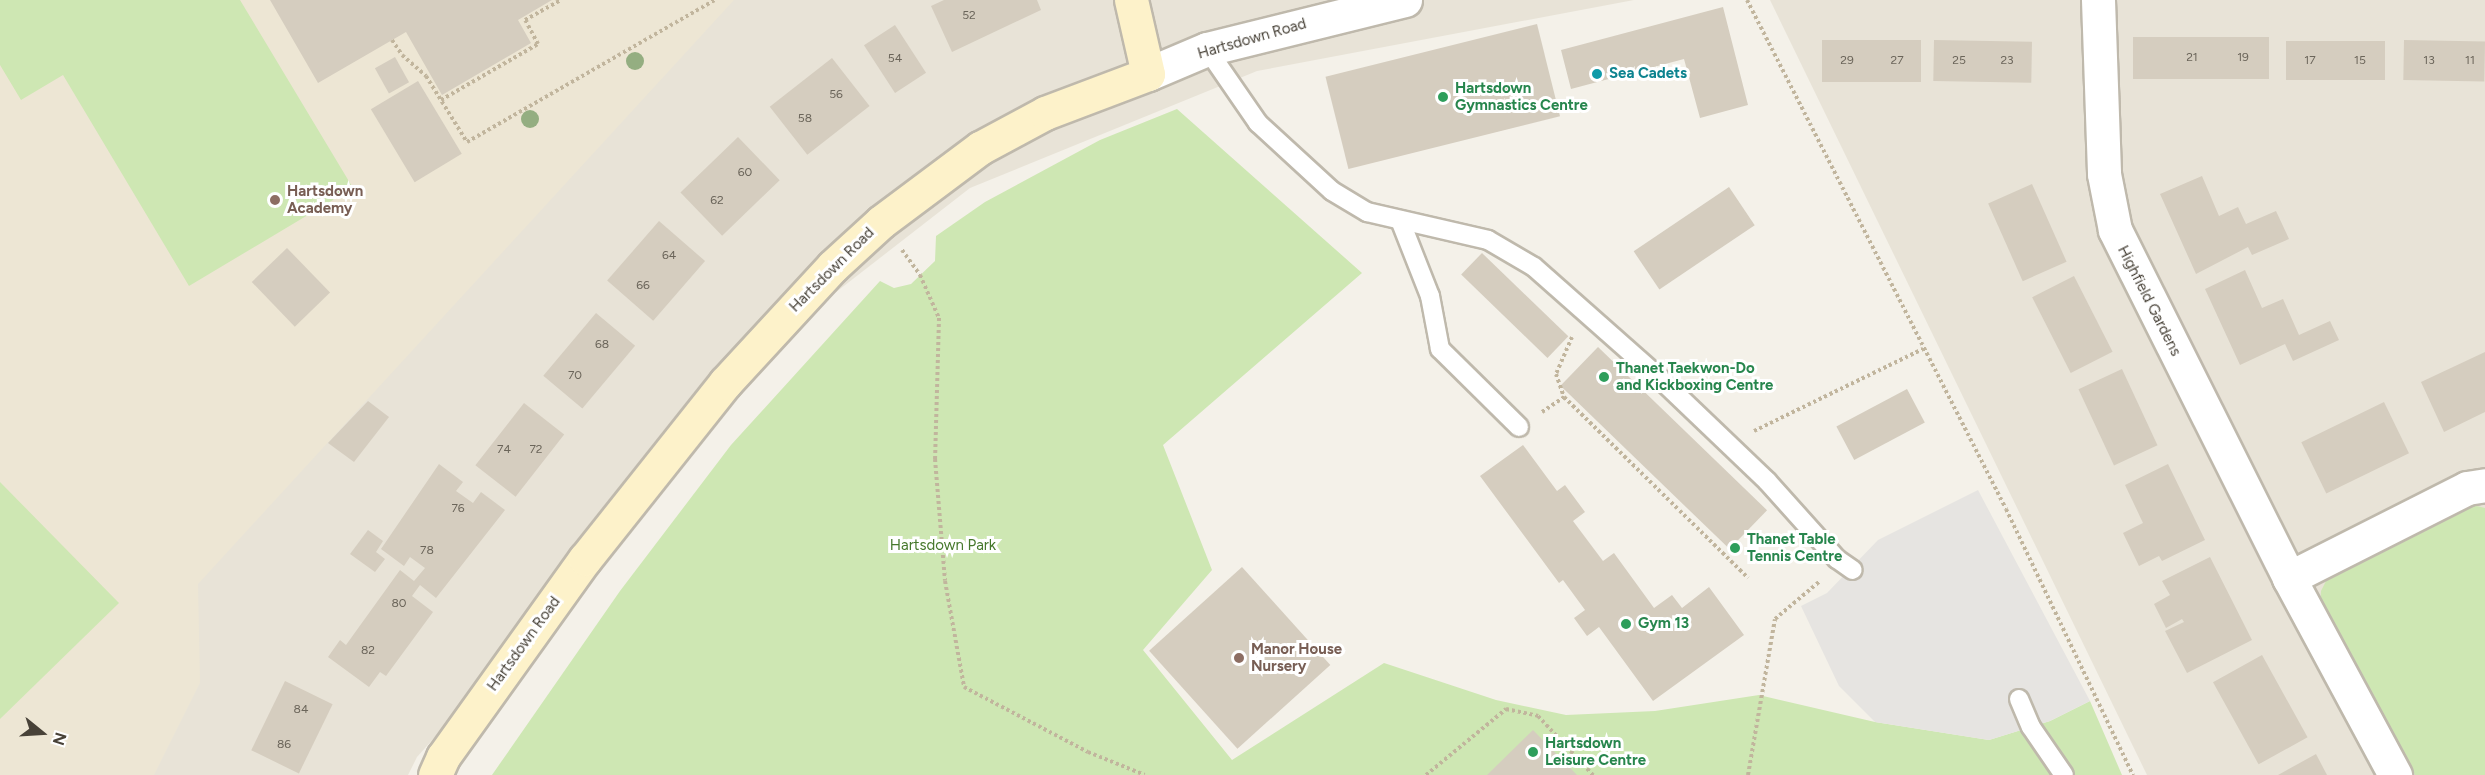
<!DOCTYPE html>
<html>
<head>
<meta charset="utf-8">
<style>
	body { margin:0 }
	#map { position:relative; width:2485px; height:775px; overflow:hidden; background:#f4f1e9; font-family:Figtree,sans-serif }
	div>[style] { position:absolute }
	.residential>* { inset:0; background:#e8e3d7 }
	.education>* { inset:0; background:#ede6d4 }
	.green>* { inset:0; background:#cee7b3 }
	.parking>* { inset:0; background:#e6e4e1 }
	.building>* { inset:0; background:#d5cdbf; transform-origin:0 0 }
	.path>* { height:4px; margin-top:-2px; transform-origin:0; background:repeating-linear-gradient(90deg,#c1b59d 0 3px,transparent 0 6px) }
	.roads { filter:drop-shadow(2px 0 #bfb9ac) drop-shadow(-2px 0 #bfb9ac) drop-shadow(0 2px #bfb9ac) drop-shadow(0 -2px #bfb9ac) }
	.service>* { height:18px; margin:-9px; padding:0 9px; transform-origin:9px; border-radius:9px; background:#fff }
	.minor>* { height:33px; margin:-16.5px; padding:0 16.5px; transform-origin:16.5px; border-radius:16.5px; background:#fff }
	.secondary>* { height:33px; margin:-16.5px; padding:0 16.5px; transform-origin:16.5px; border-radius:16.5px; background:#fdf2ca }
	.trees>* { width:18px; height:18px; margin:-9px; border-radius:50%; background:#94ae81 }
	.dots>* { width:16px; height:16px; translate:-50% -50%; box-sizing:border-box; border:3px solid #fff; border-radius:50% }
	span { translate:-50% -50%; white-space:nowrap; text-align:center; line-height:1.15; -webkit-text-stroke:6px #fff; paint-order:stroke }
	.number-label { font-size:12px; color:#6b655a }
	.number-label span { -webkit-text-stroke-width:0 }
	.street-label { font-size:15px; color:#484238 }
	.culture-label { font-size:15px; color:#0d838f; font-weight:700 }
	.left { translate:0 -50%; text-align:left }
	.leisure-label { font-size:15px; color:#27864d; font-weight:700 }
	.education-label { font-size:15px; color:#785e54; font-weight:700 }
	.park-label { font-size:15px; color:#46782c }
	.north { position:absolute; left:12px; top:703px; width:60px; height:60px; -webkit-text-stroke:4px #fff; paint-order:stroke; rotate:108deg; font-size:16px; font-weight:700; line-height:24px; text-align:center; color:#484238 }
	.north::after { content:''; display:block; margin:auto; width:21px; height:27px; background:#484238; clip-path:polygon(50% 0,100% 100%,50% 72%,0 100%) }
</style>
</head>
<body>
<div id="map">
	<div class="residential">
		<i style="clip-path:polygon(0 0,1634px 0,1257px 71px,970px 188px,822px 303px,417px 757px,408px 775px,0 775px)"></i>
		<i style="clip-path:polygon(1770px 0,2485px 0,2485px 775px,2147px 775px)"></i>
	</div>
	<div class="education">
		<i style="clip-path:polygon(0 0,734px 0,198px 584px,200px 683px,154px 775px,0 775px)"></i>
	</div>
	<div class="green">
		<i style="clip-path:polygon(0 0,240px 0,353px 188px,189px 286px,63px 75px,21px 100px,0 65px)"></i>
		<i style="clip-path:polygon(1177px 109px,1362px 273px,1163px 445px,1212px 570px,1143px 650px,1232px 760px,1384px 663px,1496px 700px,1566px 715px,1655px 711px,1759px 695px,1875px 722px,1989px 740px,2050px 721px,2090px 701px,2122px 775px,492px 775px,620px 591px,731px 445px,880px 281px,894px 288px,911px 284px,935px 261px,936px 236px,985px 202px,1100px 140px)"></i>
		<i style="clip-path:polygon(0 482px,119px 603px,0 719px)"></i>
		<i style="clip-path:polygon(2473px 505px,2485px 508px,2485px 775px,2415px 775px,2320px 607px,2321px 591px,2330px 573px)"></i>
	</div>
	<div class="parking">
		<i style="clip-path:polygon(1978px 490px,2090px 701px,2050px 721px,1989px 740px,1875px 722px,1839px 686px,1801px 606px,1827px 593px,1878px 540px)"></i>
	</div>
	<div class="building">
		<i style="clip-path:polygon(270px 0,552px 0,518px 20px,531px 43px,442px 95px,406px 32px,318px 83px)"></i>
		<i style="clip-path:polygon(944px 0,1037px 0,1041px 10px,952px 52px,931px 6px)"></i>
		<i style="clip-path:polygon(1723px 7px,1748px 105px,1700px 118px,1684px 59px,1571px 89px,1561px 50px)"></i>
		<i style="left:1537px;top:24px;width:95px;height:218px;rotate:76deg"></i>
		<i style="left:895px;top:25px;width:57px;height:37px;rotate:57deg"></i>
		<i style="left:2269px;top:37px;width:42px;height:136px;rotate:90deg"></i>
		<i style="left:1822px;top:40px;width:99px;height:42px"></i>
		<i style="left:1934px;top:40px;width:98px;height:41px;rotate:1deg"></i>
		<i style="left:2404px;top:40px;width:81px;height:40px;rotate:1deg"></i>
		<i style="left:2385px;top:41px;width:39px;height:99px;rotate:90deg"></i>
		<i style="left:395px;top:57px;width:29px;height:23px;rotate:61deg"></i>
		<i style="left:832px;top:58px;width:61px;height:79px;rotate:52deg"></i>
		<i style="left:418px;top:81px;width:85px;height:55px;rotate:59deg"></i>
		<i style="left:738px;top:137px;width:60px;height:80px;rotate:46deg"></i>
		<i style="clip-path:polygon(2202px 176px,2219px 216px,2238px 207px,2246px 224px,2276px 211px,2289px 239px,2252px 255px,2248px 247px,2196px 274px,2160px 194px)"></i>
		<i style="left:2032px;top:184px;width:85px;height:48px;rotate:66deg"></i>
		<i style="left:1729px;top:187px;width:46px;height:115px;rotate:56deg"></i>
		<i style="left:659px;top:221px;width:61px;height:79px;rotate:41deg"></i>
		<i style="left:287px;top:248px;width:62px;height:49px;rotate:46deg"></i>
		<i style="left:1482px;top:253px;width:120px;height:30px;rotate:44deg"></i>
		<i style="clip-path:polygon(2245px 270px,2262px 308px,2283px 299px,2299px 335px,2330px 321px,2339px 340px,2293px 361px,2285px 344px,2240px 365px,2205px 289px)"></i>
		<i style="left:2074px;top:276px;width:85px;height:47px;rotate:63deg"></i>
		<i style="left:596px;top:313px;width:51px;height:82px;rotate:40deg"></i>
		<i style="left:1598px;top:347px;width:235px;height:54px;rotate:44deg"></i>
		<i style="clip-path:polygon(2485px 352px,2485px 412px,2444px 432px,2421px 382px)"></i>
		<i style="left:2122px;top:369px;width:84px;height:48px;rotate:65deg"></i>
		<i style="left:1907px;top:389px;width:38px;height:80px;rotate:62deg"></i>
		<i style="clip-path:polygon(368px 401px,389px 417px,354px 462px,328px 443px)"></i>
		<i style="left:2384px;top:402px;width:57px;height:92px;rotate:64deg"></i>
		<i style="left:524px;top:403px;width:51px;height:79px;rotate:38deg"></i>
		<i style="clip-path:polygon(1523px 445px,1557px 491px,1565px 485px,1585px 512px,1573px 521px,1603px 561px,1614px 553px,1654px 608px,1672px 595px,1682px 608px,1709px 587px,1744px 635px,1653px 701px,1599px 627px,1587px 636px,1574px 618px,1585px 610px,1563px 580px,1559px 583px,1480px 476px)"></i>
		<i style="clip-path:polygon(439px 464px,463px 482px,456px 491px,473px 503px,481px 492px,505px 510px,436px 598px,420px 585px,412px 596px,433px 612px,386px 676px,380px 672px,369px 687px,328px 657px,340px 640px,346px 645px,400px 570px,414px 581px,425px 568px,410px 557px,404px 566px,381px 549px)"></i>
		<i style="clip-path:polygon(2168px 464px,2205px 540px,2162px 561px,2159px 556px,2139px 566px,2123px 533px,2143px 523px,2125px 485px)"></i>
		<i style="clip-path:polygon(368px 530px,383px 541px,376px 552px,385px 559px,375px 572px,350px 554px)"></i>
		<i style="clip-path:polygon(2210px 557px,2252px 640px,2187px 673px,2165px 631px,2184px 622px,2182px 619px,2166px 628px,2154px 604px,2170px 595px,2162px 581px)"></i>
		<i style="left:1242px;top:567px;width:132px;height:125px;rotate:48deg"></i>
		<i style="left:2262px;top:655px;width:94px;height:56px;rotate:61deg"></i>
		<i style="left:285px;top:681px;width:53px;height:77px;rotate:26deg"></i>
		<i style="clip-path:polygon(1533px 730px,1577px 775px,1487px 775px)"></i>
		<i style="clip-path:polygon(2316px 754px,2327px 775px,2278px 775px)"></i>
	</div>
	<div class="path">
		<i style="left:1747px;top:0;width:571px;rotate:63.03deg"></i>
		<i style="left:2006px;top:509px;width:295px;rotate:64.5deg"></i>
		<i style="left:392px;top:40px;width:18px;rotate:56deg"></i>
		<i style="left:402px;top:55px;width:32px;rotate:41deg"></i>
		<i style="left:426px;top:76px;width:78px;rotate:58.2deg"></i>
		<i style="left:467px;top:142px;width:286px;rotate:-29.8deg"></i>
		<i style="left:441px;top:100px;width:112px;rotate:-30deg"></i>
		<i style="left:538px;top:44px;width:27px;rotate:-118deg"></i>
		<i style="left:525px;top:20px;width:41px;rotate:-29.1deg"></i>
		<i style="left:902px;top:250px;width:31px;rotate:54deg"></i>
		<i style="left:920px;top:275px;width:47px;rotate:66.2deg"></i>
		<i style="left:939px;top:318px;width:141px;rotate:91.6deg"></i>
		<i style="left:935px;top:459px;width:122px;rotate:85.3deg"></i>
		<i style="left:945px;top:581px;width:108px;rotate:79.8deg"></i>
		<i style="left:964px;top:687px;width:140px;rotate:27.7deg"></i>
		<i style="left:1088px;top:752px;width:61px;rotate:22deg"></i>
		<i style="left:1572px;top:337px;width:40px;rotate:113.4deg"></i>
		<i style="left:1556px;top:374px;width:24px;rotate:71deg"></i>
		<i style="left:1564px;top:397px;width:258px;rotate:44.5deg"></i>
		<i style="left:1542px;top:412px;width:27px;rotate:-34deg"></i>
		<i style="left:1754px;top:431px;width:188px;rotate:-25.9deg"></i>
		<i style="left:1426px;top:775px;width:104px;rotate:-39.5deg"></i>
		<i style="left:1506px;top:709px;width:33px;rotate:12deg"></i>
		<i style="left:1538px;top:716px;width:81px;rotate:47deg"></i>
		<i style="left:1748px;top:775px;width:158px;rotate:-80.2deg"></i>
		<i style="left:1775px;top:619px;width:59px;rotate:-40.2deg"></i>
	</div>
	<div class="roads">
		<div class="service">
			<i style="left:1207px;top:49px;width:90px;rotate:55.4deg"></i>
			<i style="left:1258px;top:123px;width:100px;rotate:42.6deg"></i>
			<i style="left:1332px;top:191px;width:41px;rotate:31deg"></i>
			<i style="left:1367px;top:212px;width:124px;rotate:13deg"></i>
			<i style="left:1488px;top:240px;width:53px;rotate:30.4deg"></i>
			<i style="left:1534px;top:267px;width:162px;rotate:41.5deg"></i>
			<i style="left:1655px;top:374px;width:155px;rotate:43.7deg"></i>
			<i style="left:1767px;top:481px;width:105px;rotate:48.1deg"></i>
			<i style="left:1837px;top:559px;width:19px;rotate:35deg"></i>
			<i style="left:1400px;top:220px;width:82px;rotate:68.5deg"></i>
			<i style="left:1430px;top:296px;width:54px;rotate:79.3deg"></i>
			<i style="left:1440px;top:349px;width:111px;rotate:44.6deg"></i>
			<i style="left:2019px;top:699px;width:30px;rotate:67deg"></i>
			<i style="left:2031px;top:727px;width:58px;rotate:55.5deg"></i>
		</div>
		<div class="minor">
			<i style="left:2098px;top:0;width:174px;rotate:88deg"></i>
			<i style="left:2104px;top:174px;width:57px;rotate:78.9deg"></i>
			<i style="left:2115px;top:230px;width:389px;rotate:63.4deg"></i>
			<i style="left:2289px;top:578px;width:224px;rotate:61.7deg"></i>
			<i style="left:1148px;top:74px;width:64px;rotate:-23deg"></i>
			<i style="left:1207px;top:49px;width:204px;rotate:-13.9deg"></i>
			<i style="left:2289px;top:578px;width:199px;rotate:-26.8deg"></i>
			<i style="left:2467px;top:488px;width:18px;rotate:-9deg"></i>
		</div>
		<div class="secondary">
			<i style="left:435px;top:775px;width:20px;rotate:-66deg"></i>
			<i style="left:443px;top:757px;width:244px;rotate:-54.4deg"></i>
			<i style="left:585px;top:559px;width:225px;rotate:-51.5deg"></i>
			<i style="left:725px;top:383px;width:159px;rotate:-47.3deg"></i>
			<i style="left:833px;top:266px;width:65px;rotate:-42.5deg"></i>
			<i style="left:881px;top:222px;width:124px;rotate:-36.8deg"></i>
			<i style="left:980px;top:148px;width:74px;rotate:-28.3deg"></i>
			<i style="left:1045px;top:113px;width:110px;rotate:-20.7deg"></i>
			<i style="left:1148px;top:74px;width:76px;rotate:-102.9deg"></i>
		</div>
	</div>
	<div class="trees">
		<i style="left:635px;top:61px"></i>
		<i style="left:530px;top:119px"></i>
	</div>
	<div class="dots">
		<i style="left:1597px;top:74px;background:#0f9aa8"></i>
		<i style="left:1443px;top:97px;background:#2e9e5b"></i>
		<i style="left:275px;top:200px;background:#8d6e63"></i>
		<i style="left:1604px;top:377px;background:#2e9e5b"></i>
		<i style="left:1735px;top:548px;background:#2e9e5b"></i>
		<i style="left:1626px;top:624px;background:#2e9e5b"></i>
		<i style="left:1239px;top:658px;background:#8d6e63"></i>
		<i style="left:1533px;top:752px;background:#2e9e5b"></i>
	</div>
	<div class="number-label">
		<span style="left:969px;top:16px">52</span>
		<span style="left:2192px;top:58px">21</span>
		<span style="left:2243px;top:58px">19</span>
		<span style="left:895px;top:59px">54</span>
		<span style="left:1847px;top:61px">29</span>
		<span style="left:1897px;top:61px">27</span>
		<span style="left:1959px;top:61px">25</span>
		<span style="left:2007px;top:61px">23</span>
		<span style="left:2310px;top:61px">17</span>
		<span style="left:2360px;top:61px">15</span>
		<span style="left:2429px;top:61px">13</span>
		<span style="left:2470px;top:61px">11</span>
		<span style="left:836px;top:95px">56</span>
		<span style="left:805px;top:119px">58</span>
		<span style="left:745px;top:173px">60</span>
		<span style="left:717px;top:201px">62</span>
		<span style="left:669px;top:256px">64</span>
		<span style="left:643px;top:286px">66</span>
		<span style="left:602px;top:345px">68</span>
		<span style="left:575px;top:376px">70</span>
		<span style="left:504px;top:450px">74</span>
		<span style="left:536px;top:450px">72</span>
		<span style="left:458px;top:509px">76</span>
		<span style="left:427px;top:551px">78</span>
		<span style="left:399px;top:604px">80</span>
		<span style="left:368px;top:651px">82</span>
		<span style="left:301px;top:710px">84</span>
		<span style="left:284px;top:745px">86</span>
	</div>
	<div class="street-label">
		<span style="left:1252px;top:39px;rotate:-16deg">Hartsdown Road</span>
		<span style="left:832px;top:270px;rotate:-45deg">Hartsdown Road</span>
		<span style="left:2149px;top:301px;rotate:63deg">Highfield Gardens</span>
		<span style="left:524px;top:644px;rotate:-54deg">Hartsdown Road</span>
	</div>
	<div class="culture-label">
		<span class="left" style="left:1609px;top:74px">Sea Cadets</span>
	</div>
	<div class="leisure-label">
		<span class="left" style="left:1455px;top:97px">Hartsdown<br>Gymnastics Centre</span>
		<span class="left" style="left:1616px;top:377px">Thanet Taekwon-Do<br>and Kickboxing Centre</span>
		<span class="left" style="left:1747px;top:548px">Thanet Table<br>Tennis Centre</span>
		<span class="left" style="left:1638px;top:624px">Gym 13</span>
		<span class="left" style="left:1545px;top:752px">Hartsdown<br>Leisure Centre</span>
	</div>
	<div class="education-label">
		<span class="left" style="left:287px;top:200px">Hartsdown<br>Academy</span>
		<span class="left" style="left:1251px;top:658px">Manor House<br>Nursery</span>
	</div>
	<div class="park-label">
		<span style="left:943px;top:546px">Hartsdown Park</span>
	</div>
	<div class="north">N</div>
</div>
</body>
</html>
